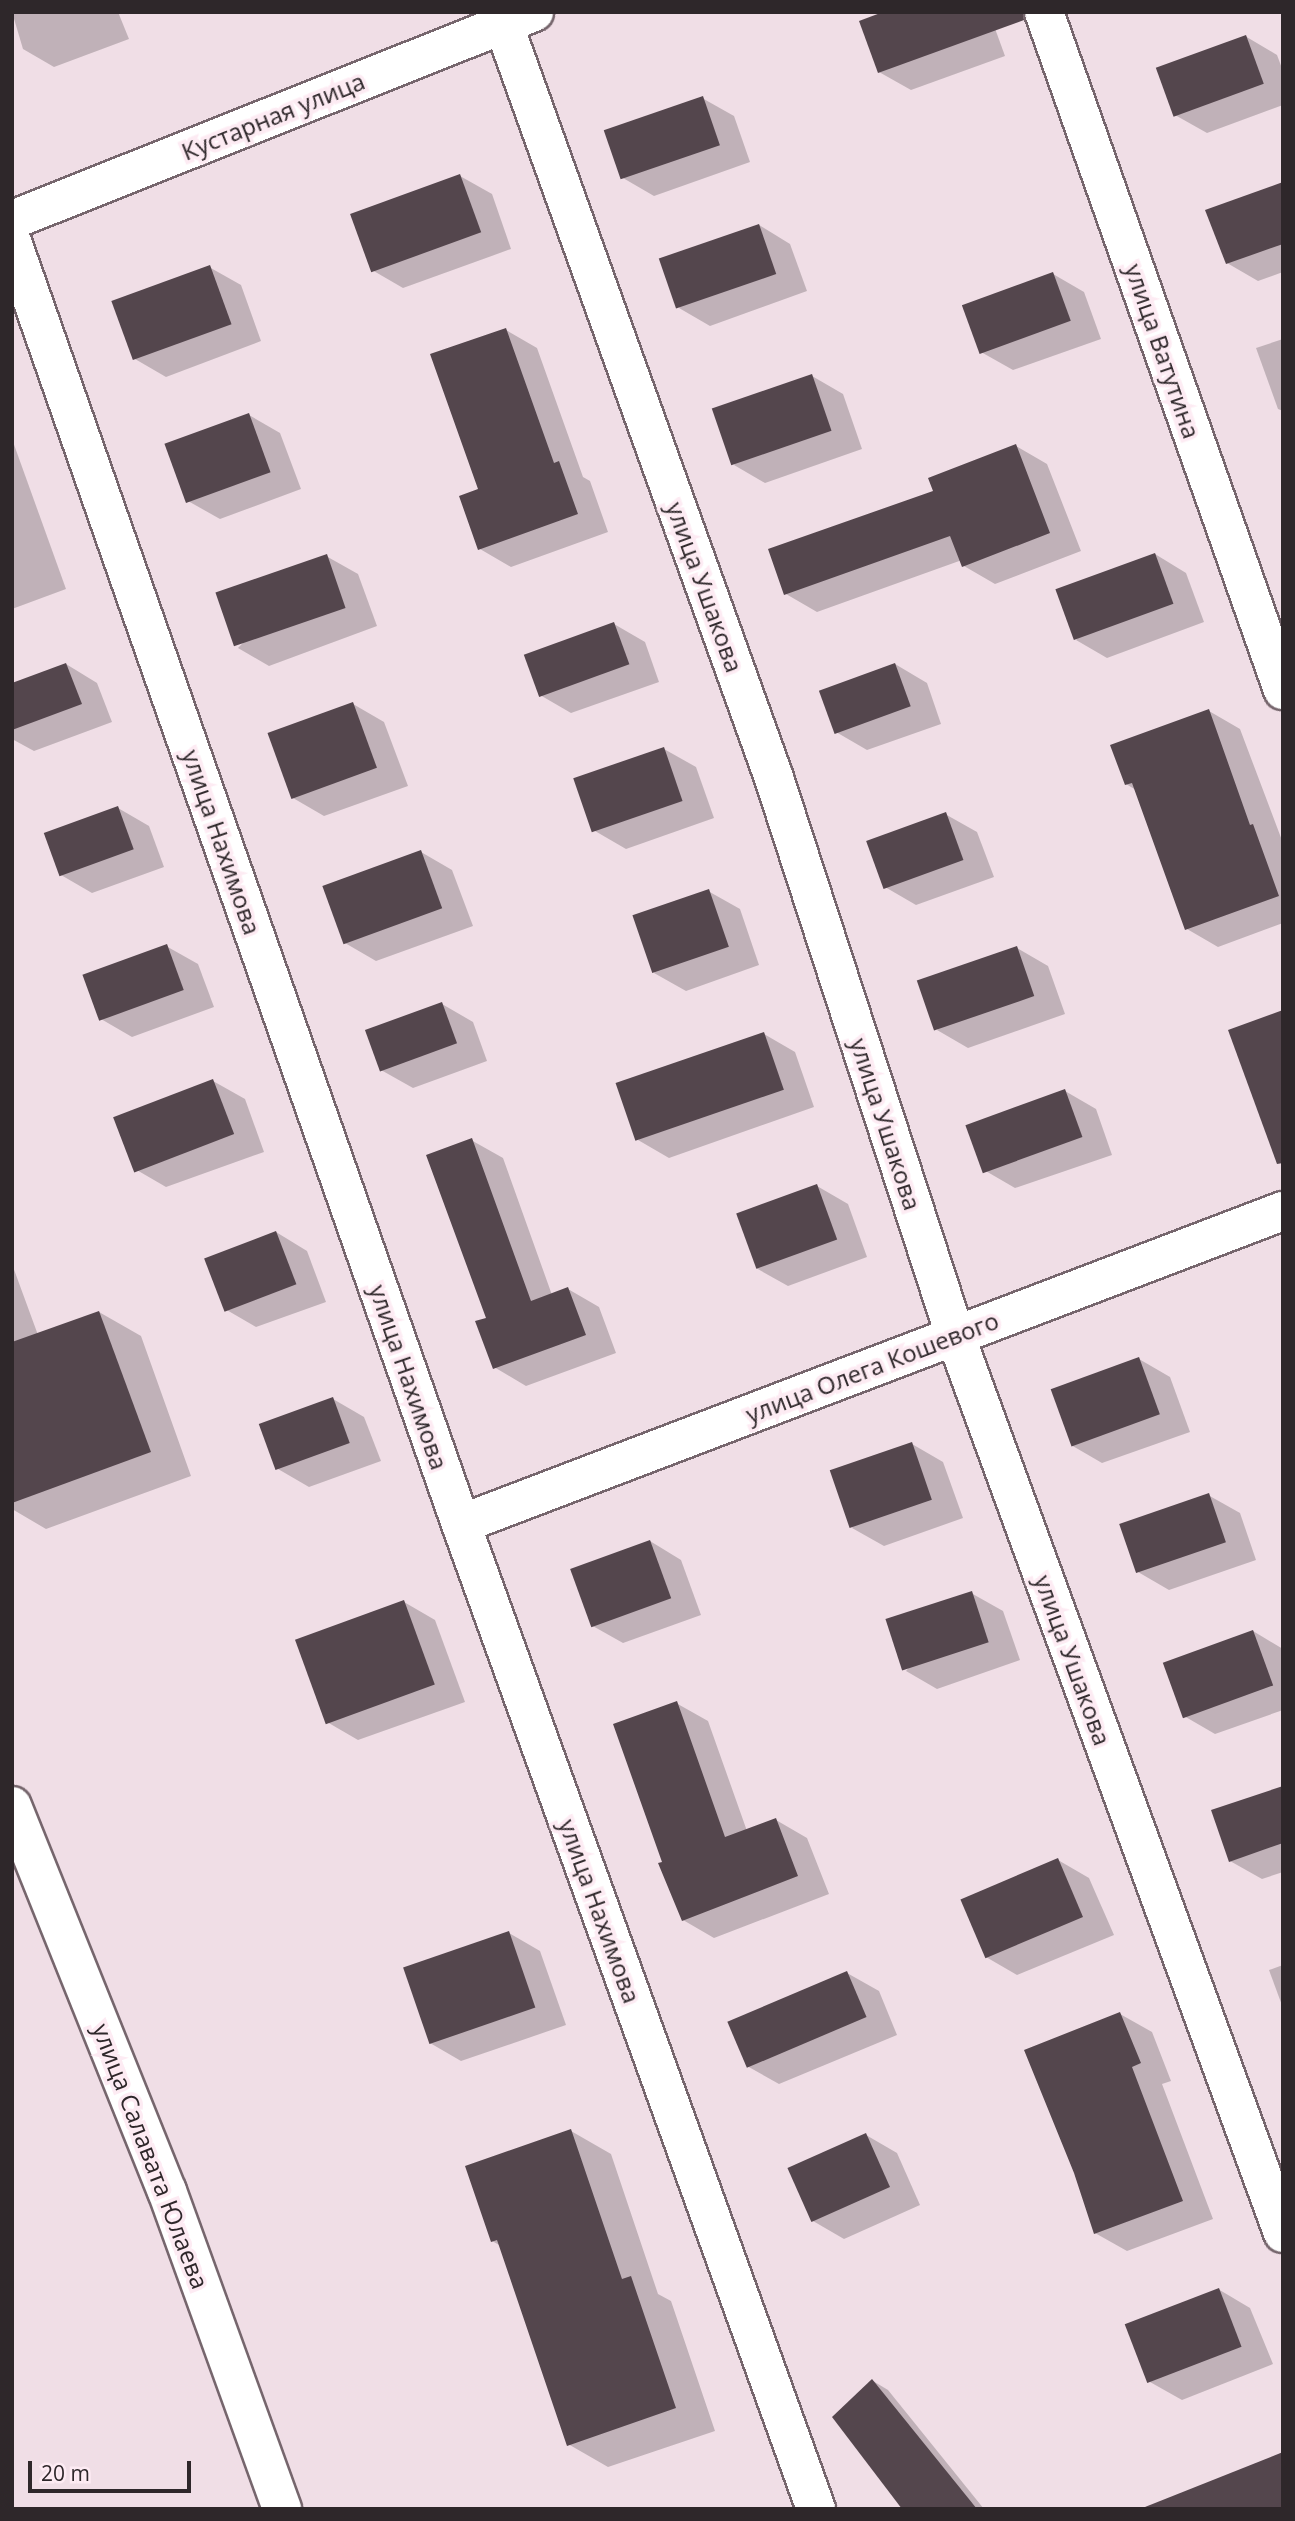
<!DOCTYPE html>
<html>
<head>
<meta charset="utf-8">
<style>
	body { margin:0 }
	#map { position:relative; width:1295px; height:2521px; overflow:hidden; background:#f0dee6; font-family:"Open Sans",sans-serif }
	div>[style] { position:absolute }
	.shadow>* { inset:0; background:#0003 }
	.building>* { inset:0; background:#54464d; transform-origin:0 0 }
	.roads { filter:drop-shadow(2px 0 #76666d) drop-shadow(-2px 0 #76666d) drop-shadow(0 2px #76666d) drop-shadow(0 -2px #76666d) }
	.street>* { height:38px; margin:-19px; padding:0 19px; transform-origin:19px; border-radius:19px; background:#fff }
	span { translate:-50% -50%; white-space:nowrap; text-align:center; line-height:1.15; -webkit-text-stroke:7px #fdebf3; paint-order:stroke }
	.street-label { font-size:24px; color:#2e272a }
	.frame { position:absolute; inset:0; border:14px solid #2e272a; pointer-events:none }
	.scale { position:absolute; left:28px; top:2461px; width:163px; height:32px; box-sizing:border-box; border:4px solid #2e272a; border-top:0; padding-left:9px; font-size:21px; line-height:24px; white-space:nowrap; color:#2e272a; -webkit-text-stroke:5px #fdebf3; paint-order:stroke }
</style>
</head>
<body>
<div id="map">
	<div class="shadow">
		<i style="clip-path:polygon(12px 12px,118px 12px,129px 39px,54px 67px,23px 49px)"></i>
		<i style="clip-path:polygon(989px 12px,1005px 56px,911px 90px,879px 72px)"></i>
		<i style="clip-path:polygon(1245px 36px,1277px 55px,1283px 71px,1283px 105px,1207px 133px,1175px 115px)"></i>
		<i style="clip-path:polygon(702px 98px,734px 116px,750px 162px,654px 196px,623px 178px)"></i>
		<i style="clip-path:polygon(460px 176px,492px 194px,511px 249px,403px 288px,372px 270px)"></i>
		<i style="clip-path:polygon(1283px 184px,1283px 272px,1258px 281px,1227px 263px)"></i>
		<i style="clip-path:polygon(759px 225px,790px 244px,807px 291px,710px 326px,679px 308px)"></i>
		<i style="clip-path:polygon(209px 267px,241px 285px,261px 341px,166px 377px,135px 359px)"></i>
		<i style="clip-path:polygon(1053px 274px,1084px 292px,1101px 339px,1013px 370px,981px 352px)"></i>
		<i style="clip-path:polygon(506px 330px,537px 348px,583px 477px,590px 481px,608px 532px,511px 567px,480px 549px,481px 490px)"></i>
		<i style="clip-path:polygon(1283px 339px,1283px 411px,1278px 409px,1256px 348px)"></i>
		<i style="clip-path:polygon(812px 376px,843px 394px,862px 449px,765px 483px,734px 465px)"></i>
		<i style="clip-path:polygon(249px 415px,280px 433px,301px 489px,220px 519px,188px 501px)"></i>
		<i style="clip-path:polygon(12px 439px,66px 589px,12px 609px)"></i>
		<i style="clip-path:polygon(1016px 446px,1047px 464px,1081px 551px,995px 584px,964px 566px,962px 560px,817px 612px,786px 594px,935px 492px)"></i>
		<i style="clip-path:polygon(1155px 554px,1186px 573px,1204px 622px,1107px 658px,1076px 640px)"></i>
		<i style="clip-path:polygon(326px 556px,358px 574px,377px 626px,269px 666px,238px 648px)"></i>
		<i style="clip-path:polygon(614px 624px,645px 642px,659px 682px,571px 713px,540px 695px)"></i>
		<i style="clip-path:polygon(66px 664px,97px 683px,112px 722px,34px 751px,12px 739px,12px 685px)"></i>
		<i style="clip-path:polygon(895px 664px,927px 683px,941px 724px,867px 750px,836px 732px)"></i>
		<i style="clip-path:polygon(353px 704px,384px 722px,408px 786px,324px 816px,293px 798px)"></i>
		<i style="clip-path:polygon(1209px 711px,1240px 729px,1283px 843px,1283px 923px,1218px 947px,1187px 929px,1136px 790px,1126px 784px)"></i>
		<i style="clip-path:polygon(664px 749px,696px 767px,714px 818px,626px 849px,595px 831px)"></i>
		<i style="clip-path:polygon(118px 808px,149px 826px,164px 867px,92px 893px,61px 875px)"></i>
		<i style="clip-path:polygon(945px 814px,977px 832px,994px 877px,916px 905px,885px 887px)"></i>
		<i style="clip-path:polygon(421px 852px,452px 870px,473px 926px,376px 961px,345px 943px)"></i>
		<i style="clip-path:polygon(708px 891px,740px 909px,759px 965px,686px 991px,654px 973px)"></i>
		<i style="clip-path:polygon(166px 946px,198px 964px,214px 1007px,132px 1037px,101px 1019px)"></i>
		<i style="clip-path:polygon(1017px 948px,1048px 966px,1065px 1014px,968px 1048px,937px 1030px)"></i>
		<i style="clip-path:polygon(442px 1004px,473px 1022px,487px 1061px,413px 1088px,381px 1070px)"></i>
		<i style="clip-path:polygon(764px 1034px,795px 1052px,814px 1107px,669px 1158px,638px 1140px)"></i>
		<i style="clip-path:polygon(213px 1081px,245px 1099px,264px 1152px,166px 1187px,135px 1169px)"></i>
		<i style="clip-path:polygon(1065px 1091px,1096px 1109px,1112px 1155px,1015px 1188px,984px 1170px)"></i>
		<i style="clip-path:polygon(471px 1140px,503px 1158px,552px 1295px,568px 1289px,599px 1307px,616px 1353px,526px 1386px,494px 1367px)"></i>
		<i style="clip-path:polygon(817px 1186px,848px 1204px,867px 1257px,788px 1286px,756px 1268px)"></i>
		<i style="clip-path:polygon(276px 1232px,307px 1251px,326px 1302px,256px 1327px,225px 1309px)"></i>
		<i style="clip-path:polygon(12px 1264px,38px 1335px,99px 1312px,141px 1336px,191px 1476px,46px 1529px,12px 1509px)"></i>
		<i style="clip-path:polygon(1139px 1359px,1170px 1377px,1190px 1432px,1102px 1463px,1071px 1445px)"></i>
		<i style="clip-path:polygon(333px 1399px,364px 1417px,381px 1461px,309px 1487px,278px 1469px)"></i>
		<i style="clip-path:polygon(912px 1444px,943px 1462px,963px 1518px,884px 1546px,852px 1528px)"></i>
		<i style="clip-path:polygon(1208px 1495px,1240px 1513px,1256px 1560px,1169px 1590px,1138px 1572px)"></i>
		<i style="clip-path:polygon(650px 1541px,681px 1560px,701px 1615px,623px 1643px,591px 1625px)"></i>
		<i style="clip-path:polygon(971px 1593px,1003px 1611px,1020px 1660px,937px 1689px,906px 1671px)"></i>
		<i style="clip-path:polygon(404px 1602px,435px 1620px,465px 1702px,358px 1740px,327px 1722px)"></i>
		<i style="clip-path:polygon(1253px 1631px,1283px 1649px,1283px 1710px,1215px 1734px,1184px 1716px)"></i>
		<i style="clip-path:polygon(676px 1703px,708px 1721px,747px 1831px,776px 1820px,807px 1838px,829px 1894px,714px 1938px,683px 1920px,664px 1863px)"></i>
		<i style="clip-path:polygon(1283px 1787px,1283px 1872px,1262px 1879px,1230px 1861px)"></i>
		<i style="clip-path:polygon(1058px 1860px,1089px 1878px,1114px 1935px,1017px 1975px,986px 1957px)"></i>
		<i style="clip-path:polygon(509px 1933px,540px 1951px,566px 2025px,461px 2061px,430px 2043px)"></i>
		<i style="clip-path:polygon(1283px 1965px,1283px 2008px,1269px 1970px)"></i>
		<i style="clip-path:polygon(847px 1973px,879px 1991px,897px 2035px,779px 2084px,747px 2066px)"></i>
		<i style="clip-path:polygon(1120px 2014px,1152px 2032px,1171px 2081px,1162px 2084px,1213px 2219px,1127px 2251px,1095px 2233px)"></i>
		<i style="clip-path:polygon(571px 2131px,611px 2154px,658px 2294px,671px 2301px,715px 2431px,608px 2467px,568px 2444px,501px 2246px,492px 2241px)"></i>
		<i style="clip-path:polygon(866px 2135px,897px 2153px,920px 2205px,844px 2239px,813px 2221px)"></i>
		<i style="clip-path:polygon(1218px 2289px,1250px 2308px,1273px 2364px,1182px 2400px,1150px 2382px)"></i>
		<i style="clip-path:polygon(873px 2381px,888px 2390px,984px 2509px,904px 2509px)"></i>
	</div>
	<div class="building">
		<i style="clip-path:polygon(883px 12px,1023px 12px,1024px 20px,878px 73px,859px 21px)"></i>
		<i style="left:1246px;top:35px;width:52px;height:96px;rotate:70deg"></i>
		<i style="left:703px;top:96px;width:52px;height:105px;rotate:71deg"></i>
		<i style="left:460px;top:174px;width:62px;height:117px;rotate:70deg"></i>
		<i style="clip-path:polygon(1283px 182px,1283px 244px,1226px 264px,1205px 210px)"></i>
		<i style="left:759px;top:224px;width:53px;height:106px;rotate:71deg"></i>
		<i style="left:210px;top:265px;width:63px;height:105px;rotate:70deg"></i>
		<i style="left:1053px;top:272px;width:52px;height:97px;rotate:70deg"></i>
		<i style="clip-path:polygon(506px 328px,554px 463px,559px 461px,578px 514px,478px 550px,459px 496px,478px 489px,430px 354px)"></i>
		<i style="left:812px;top:374px;width:60px;height:106px;rotate:71deg"></i>
		<i style="left:249px;top:413px;width:63px;height:90px;rotate:70deg"></i>
		<i style="clip-path:polygon(1016px 444px,1050px 533px,962px 567px,950px 536px,784px 595px,768px 549px,933px 491px,928px 478px)"></i>
		<i style="left:1155px;top:553px;width:54px;height:106px;rotate:70deg"></i>
		<i style="left:327px;top:554px;width:57px;height:118px;rotate:71deg"></i>
		<i style="left:614px;top:622px;width:45px;height:96px;rotate:70deg"></i>
		<i style="clip-path:polygon(66px 663px,82px 704px,12px 730px,12px 683px)"></i>
		<i style="left:895px;top:663px;width:46px;height:81px;rotate:70deg"></i>
		<i style="left:353px;top:702px;width:70px;height:91px;rotate:70deg"></i>
		<i style="clip-path:polygon(1209px 709px,1250px 825px,1253px 824px,1279px 896px,1185px 930px,1132px 783px,1125px 785px,1110px 745px)"></i>
		<i style="left:664px;top:747px;width:57px;height:96px;rotate:71deg"></i>
		<i style="left:118px;top:806px;width:46px;height:79px;rotate:70deg"></i>
		<i style="left:946px;top:812px;width:51px;height:85px;rotate:70deg"></i>
		<i style="left:421px;top:850px;width:62px;height:105px;rotate:70deg"></i>
		<i style="left:709px;top:889px;width:61px;height:81px;rotate:71deg"></i>
		<i style="left:167px;top:944px;width:49px;height:90px;rotate:70deg"></i>
		<i style="left:1017px;top:946px;width:53px;height:106px;rotate:71deg"></i>
		<i style="left:442px;top:1002px;width:44px;height:82px;rotate:70deg"></i>
		<i style="clip-path:polygon(1283px 1010px,1283px 1163px,1277px 1164px,1228px 1030px)"></i>
		<i style="left:764px;top:1032px;width:61px;height:157px;rotate:71deg"></i>
		<i style="left:213px;top:1079px;width:59px;height:107px;rotate:69deg"></i>
		<i style="left:1065px;top:1089px;width:51px;height:106px;rotate:70deg"></i>
		<i style="clip-path:polygon(472px 1138px,531px 1301px,568px 1287px,586px 1335px,493px 1369px,475px 1321px,486px 1318px,426px 1155px)"></i>
		<i style="left:817px;top:1184px;width:59px;height:86px;rotate:70deg"></i>
		<i style="left:276px;top:1231px;width:57px;height:77px;rotate:69deg"></i>
		<i style="clip-path:polygon(99px 1311px,151px 1452px,12px 1503px,12px 1342px)"></i>
		<i style="left:1139px;top:1357px;width:61px;height:94px;rotate:70deg"></i>
		<i style="left:333px;top:1397px;width:49px;height:79px;rotate:70deg"></i>
		<i style="left:912px;top:1442px;width:61px;height:87px;rotate:71deg"></i>
		<i style="left:1209px;top:1493px;width:52px;height:95px;rotate:71deg"></i>
		<i style="left:650px;top:1540px;width:62px;height:85px;rotate:70deg"></i>
		<i style="left:972px;top:1591px;width:54px;height:91px;rotate:72deg"></i>
		<i style="left:404px;top:1600px;width:90px;height:116px;rotate:70deg"></i>
		<i style="left:1253px;top:1630px;width:59px;height:96px;rotate:70deg"></i>
		<i style="clip-path:polygon(677px 1701px,725px 1837px,776px 1818px,798px 1876px,682px 1921px,658px 1863px,662px 1862px,613px 1724px)"></i>
		<i style="clip-path:polygon(1283px 1786px,1283px 1843px,1229px 1862px,1211px 1810px)"></i>
		<i style="left:1058px;top:1858px;width:64px;height:106px;rotate:67deg"></i>
		<i style="left:509px;top:1931px;width:81px;height:112px;rotate:71deg"></i>
		<i style="left:847px;top:1971px;width:50px;height:130px;rotate:67deg"></i>
		<i style="clip-path:polygon(1120px 2012px,1141px 2063px,1132px 2067px,1183px 2201px,1094px 2234px,1074px 2173px,1024px 2050px)"></i>
		<i style="clip-path:polygon(571px 2129px,622px 2279px,631px 2276px,676px 2408px,567px 2446px,497px 2240px,491px 2242px,465px 2166px)"></i>
		<i style="left:866px;top:2133px;width:59px;height:86px;rotate:66deg"></i>
		<i style="left:1219px;top:2288px;width:63px;height:101px;rotate:69deg"></i>
		<i style="clip-path:polygon(872px 2379px,977px 2509px,902px 2509px,832px 2417px)"></i>
		<i style="clip-path:polygon(1283px 2452px,1283px 2509px,1146px 2509px,1145px 2507px)"></i>
	</div>
	<div class="roads">
		<div class="street">
			<i style="left:499px;top:12px;width:814px;rotate:70.25deg"></i>
			<i style="left:774px;top:778px;width:586px;rotate:72deg"></i>
			<i style="left:955px;top:1335px;width:956px;rotate:69.93deg"></i>
			<i style="left:1044px;top:12px;width:719px;rotate:70.58deg"></i>
			<i style="left:12px;top:220px;width:562px;rotate:-21.73deg"></i>
			<i style="left:12px;top:242px;width:1358px;rotate:70.7deg"></i>
			<i style="left:461px;top:1524px;width:1047px;rotate:70.18deg"></i>
			<i style="left:461px;top:1524px;width:880px;rotate:-20.85deg"></i>
			<i style="left:12px;top:1806px;width:415px;rotate:68.1deg"></i>
			<i style="left:167px;top:2191px;width:338px;rotate:70.1deg"></i>
		</div>
	</div>
	<div class="street-label">
		<span style="left:273px;top:116px;rotate:-22deg">Кустарная улица</span>
		<span style="left:1163px;top:351px;rotate:71deg">улица Ватутина</span>
		<span style="left:705px;top:587px;rotate:70deg">улица Ушакова</span>
		<span style="left:222px;top:842px;rotate:71deg">улица Нахимова</span>
		<span style="left:886px;top:1124px;rotate:72deg">улица Ушакова</span>
		<span style="left:872px;top:1367px;rotate:-21deg">улица Олега Кошевого</span>
		<span style="left:409px;top:1377px;rotate:71deg">улица Нахимова</span>
		<span style="left:1073px;top:1660px;rotate:70deg">улица Ушакова</span>
		<span style="left:600px;top:1911px;rotate:70deg">улица Нахимова</span>
		<span style="left:151px;top:2156px;rotate:69deg">улица Салавата Юлаева</span>
	</div>
	<div class="frame"></div>
	<div class="scale">20 m</div>
</div>
</body>
</html>
